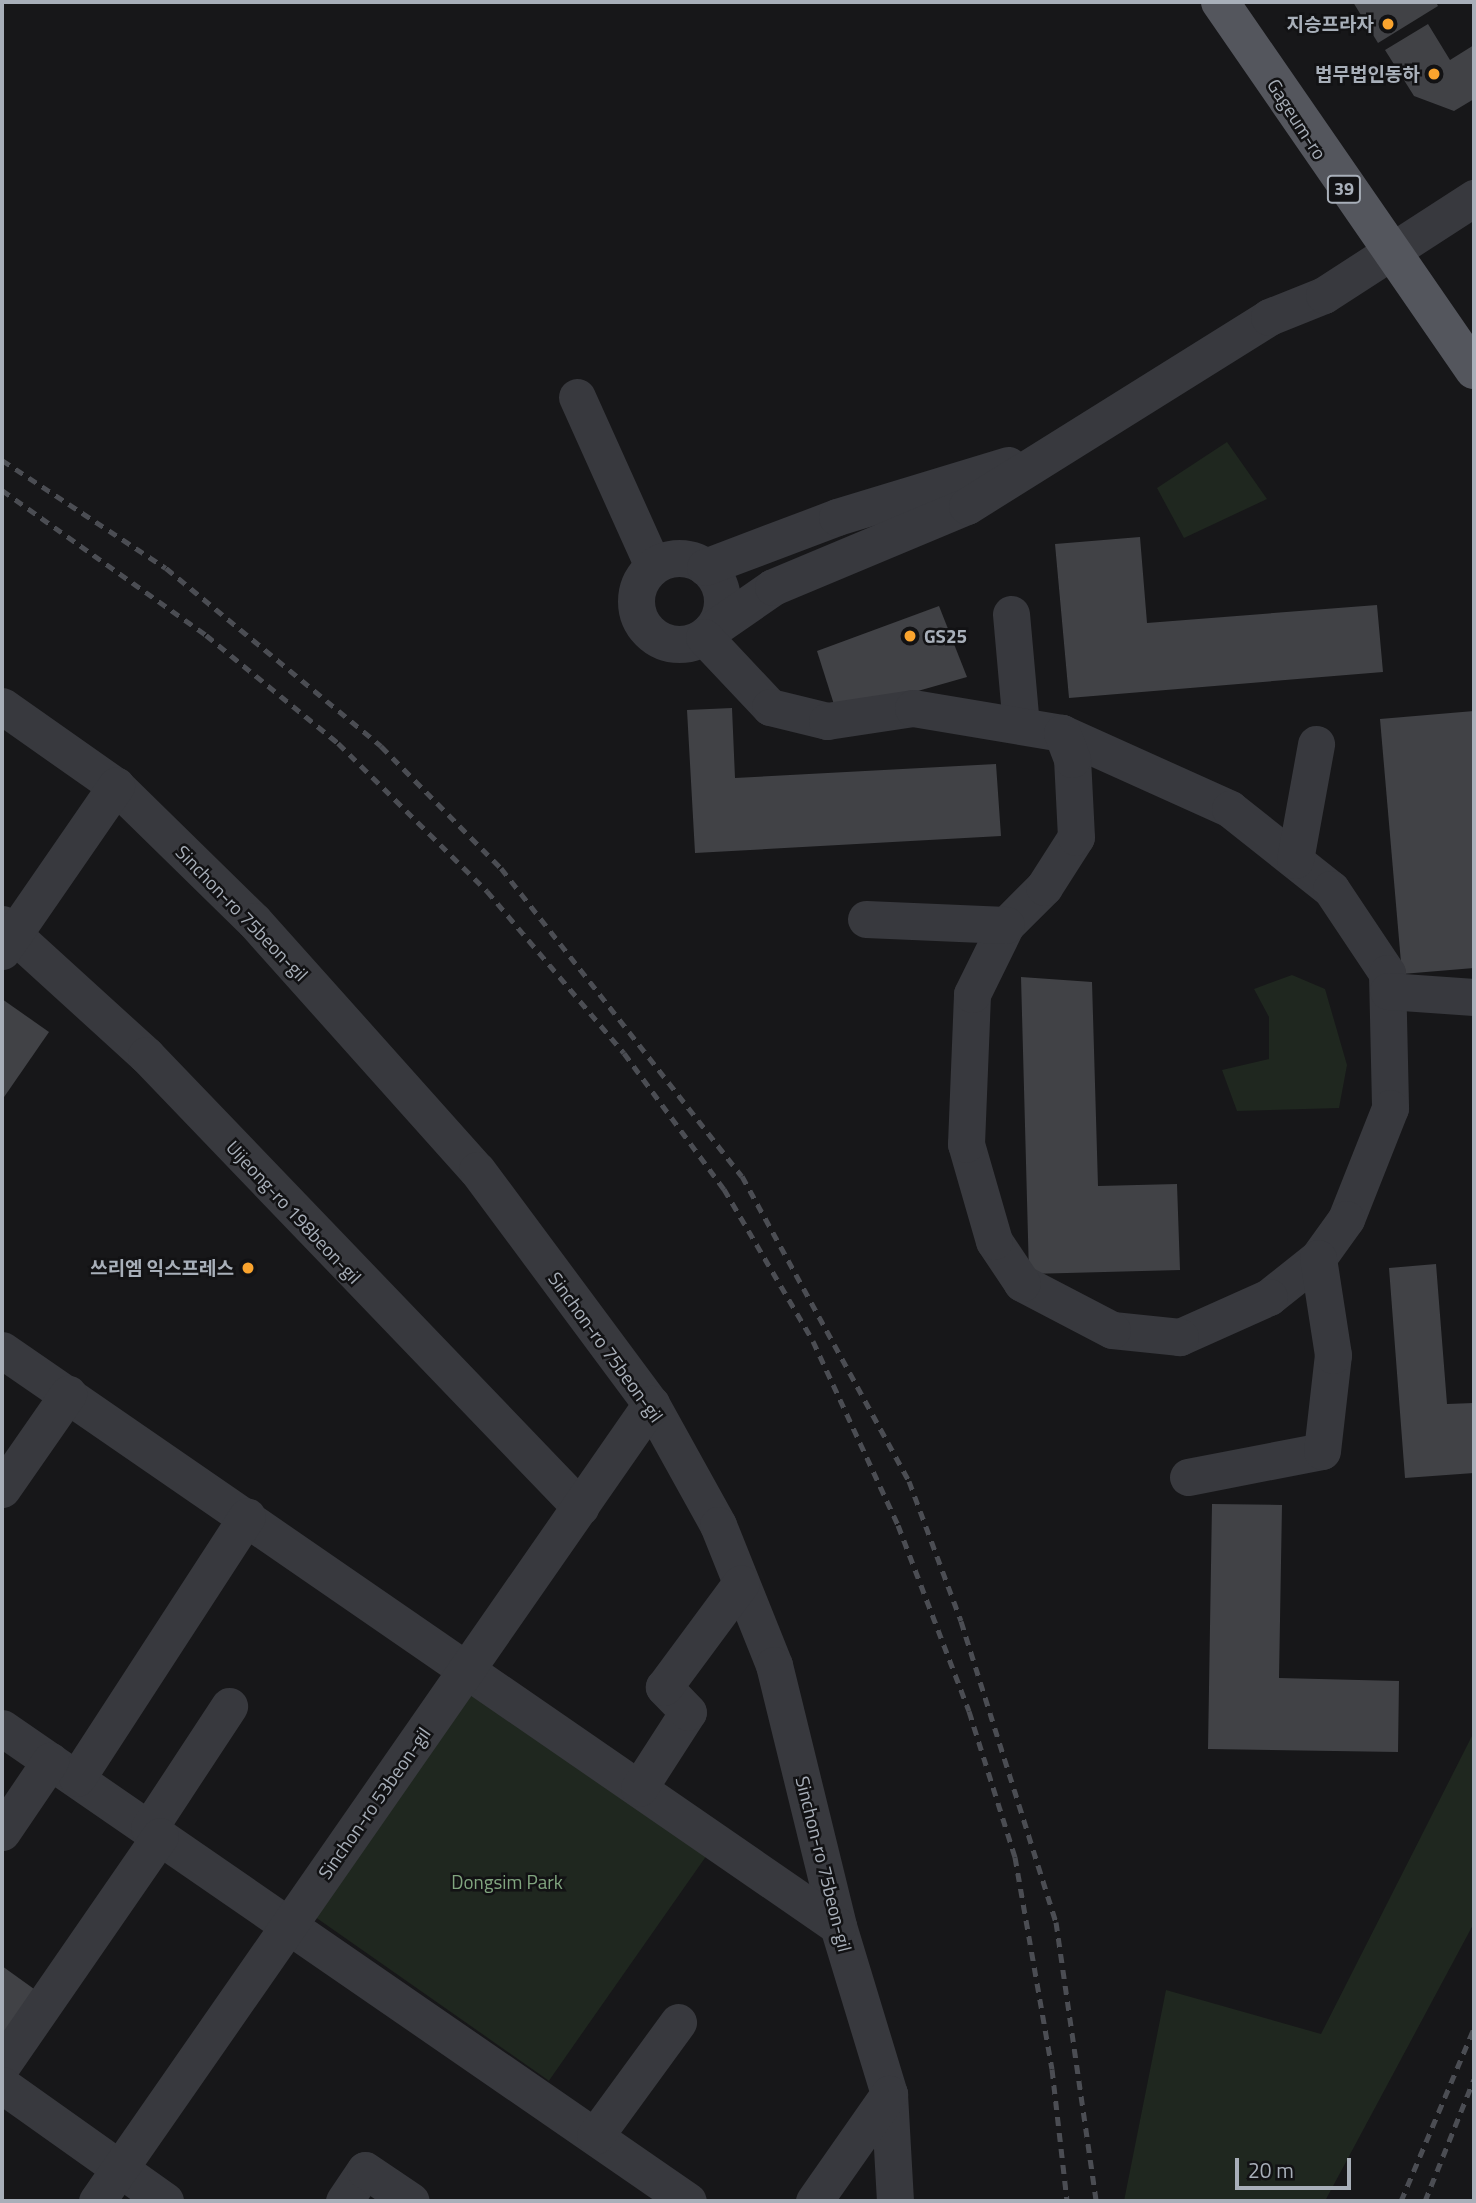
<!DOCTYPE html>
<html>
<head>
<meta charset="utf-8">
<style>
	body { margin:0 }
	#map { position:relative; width:1476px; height:2203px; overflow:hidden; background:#171719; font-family:"Titillium Web","Noto Sans KR",sans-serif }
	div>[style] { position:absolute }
	.green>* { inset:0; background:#1f271f; transform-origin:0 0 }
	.building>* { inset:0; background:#414246 }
	.minor>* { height:37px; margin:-18.5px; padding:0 18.5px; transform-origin:18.5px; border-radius:18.5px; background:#38393e }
	.minor>.ring { margin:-18.5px; padding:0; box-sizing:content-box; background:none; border:37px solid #38393e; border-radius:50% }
	.major>* { height:38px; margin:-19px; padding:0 19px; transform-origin:19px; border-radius:19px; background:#54565d }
	.rail>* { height:5px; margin-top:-2.5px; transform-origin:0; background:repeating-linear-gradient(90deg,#4b4d53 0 9px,transparent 0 16px) }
	.dots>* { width:19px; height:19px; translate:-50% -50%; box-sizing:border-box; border:4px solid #121214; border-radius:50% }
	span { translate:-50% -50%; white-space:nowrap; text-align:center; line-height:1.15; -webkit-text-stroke:5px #121214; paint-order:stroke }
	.shield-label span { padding:2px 5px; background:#121214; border:2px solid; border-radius:5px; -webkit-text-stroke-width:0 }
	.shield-label { font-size:18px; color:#a8afb9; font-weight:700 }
	.poi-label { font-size:19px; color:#a8afb9; font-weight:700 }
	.right { translate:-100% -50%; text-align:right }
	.left { translate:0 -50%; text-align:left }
	.street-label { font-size:19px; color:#a8afb9 }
	.park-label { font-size:19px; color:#80a57f }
	.frame { position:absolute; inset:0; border:4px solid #a8afb9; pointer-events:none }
	.scale { position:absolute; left:1235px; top:2158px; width:116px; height:32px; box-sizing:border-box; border:4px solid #a8afb9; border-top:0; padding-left:9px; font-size:21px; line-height:24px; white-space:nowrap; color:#a8afb9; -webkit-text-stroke:5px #121214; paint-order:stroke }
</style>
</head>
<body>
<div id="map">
	<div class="green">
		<i style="clip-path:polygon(1227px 442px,1267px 499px,1184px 538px,1157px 488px)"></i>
		<i style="clip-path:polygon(1292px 975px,1325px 989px,1347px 1065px,1339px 1108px,1237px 1111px,1222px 1070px,1269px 1059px,1269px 1017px,1254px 989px)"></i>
		<i style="left:470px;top:1686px;width:291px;height:278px;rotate:35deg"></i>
		<i style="clip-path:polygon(1474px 1732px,1474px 1923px,1325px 2201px,1124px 2201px,1166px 1990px,1321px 2034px)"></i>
	</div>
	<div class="building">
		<i style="clip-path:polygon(1353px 2px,1436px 2px,1438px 6px,1378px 43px)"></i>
		<i style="clip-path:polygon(1428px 24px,1450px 60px,1474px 45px,1474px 99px,1454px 111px,1414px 96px,1385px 50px)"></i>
		<i style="clip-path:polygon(1140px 537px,1147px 623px,1377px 605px,1383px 672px,1069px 698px,1055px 544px)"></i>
		<i style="clip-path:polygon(939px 606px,967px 677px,837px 714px,817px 651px)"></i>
		<i style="clip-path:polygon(732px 708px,735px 778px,996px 764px,1001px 836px,695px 853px,687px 710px)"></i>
		<i style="clip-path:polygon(1474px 711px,1474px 968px,1402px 974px,1380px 719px)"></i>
		<i style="clip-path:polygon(1021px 977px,1092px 982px,1098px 1186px,1177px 1184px,1180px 1270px,1029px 1274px)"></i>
		<i style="clip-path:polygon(2px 999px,49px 1032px,2px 1100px)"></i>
		<i style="clip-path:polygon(1436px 1264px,1447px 1404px,1474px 1403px,1474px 1473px,1405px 1478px,1389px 1268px)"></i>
		<i style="clip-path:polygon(1212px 1504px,1282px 1505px,1279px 1678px,1399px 1681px,1398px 1752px,1208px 1749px)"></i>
		<i style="clip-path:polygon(2px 1966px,41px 1994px,2px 2049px)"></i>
	</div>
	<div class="minor">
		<i style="left:577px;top:397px;width:185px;rotate:65.8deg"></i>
		<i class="ring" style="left:636px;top:558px;width:49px;height:49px"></i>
		<i style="left:705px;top:567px;width:141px;rotate:-20.7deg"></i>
		<i style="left:837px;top:517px;width:179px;rotate:-16.9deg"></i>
		<i style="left:1011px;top:614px;width:111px;rotate:84.9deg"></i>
		<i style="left:711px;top:630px;width:75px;rotate:-34.7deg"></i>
		<i style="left:773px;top:587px;width:210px;rotate:-22.7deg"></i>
		<i style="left:967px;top:506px;width:356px;rotate:-32deg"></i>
		<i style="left:1269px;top:317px;width:59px;rotate:-21.8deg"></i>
		<i style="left:1324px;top:295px;width:179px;rotate:-32.9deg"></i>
		<i style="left:704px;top:637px;width:96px;rotate:46.7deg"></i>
		<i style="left:770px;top:707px;width:59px;rotate:13.8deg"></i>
		<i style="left:827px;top:721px;width:87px;rotate:-8.6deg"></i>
		<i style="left:913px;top:708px;width:151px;rotate:9.5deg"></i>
		<i style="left:1062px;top:733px;width:184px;rotate:24.3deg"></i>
		<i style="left:1230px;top:809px;width:129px;rotate:38.4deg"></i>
		<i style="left:1331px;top:889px;width:101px;rotate:56.3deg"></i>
		<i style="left:1387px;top:973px;width:135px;rotate:88.7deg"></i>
		<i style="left:1390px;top:1108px;width:119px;rotate:111.6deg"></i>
		<i style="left:1346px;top:1219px;width:48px;rotate:125.7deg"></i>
		<i style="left:1318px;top:1258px;width:63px;rotate:141.5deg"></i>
		<i style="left:1269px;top:1297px;width:98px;rotate:155.8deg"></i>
		<i style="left:1180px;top:1337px;width:68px;rotate:-174.1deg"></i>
		<i style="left:1112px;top:1330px;width:102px;rotate:-152.4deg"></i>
		<i style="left:1022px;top:1283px;width:50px;rotate:-123.7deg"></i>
		<i style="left:994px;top:1241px;width:101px;rotate:-106.1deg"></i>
		<i style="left:966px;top:1144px;width:150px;rotate:-87.7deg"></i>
		<i style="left:972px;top:994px;width:77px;rotate:-63.8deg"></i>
		<i style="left:1006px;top:925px;width:54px;rotate:-45deg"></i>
		<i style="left:1044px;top:887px;width:59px;rotate:-57.4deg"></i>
		<i style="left:1076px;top:837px;width:78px;rotate:-92.9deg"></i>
		<i style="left:1072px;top:759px;width:28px;rotate:-111deg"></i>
		<i style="left:2px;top:706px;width:139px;rotate:35.1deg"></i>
		<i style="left:116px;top:786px;width:193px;rotate:44.4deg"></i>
		<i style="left:254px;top:921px;width:334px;rotate:48.2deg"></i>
		<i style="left:477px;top:1170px;width:292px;rotate:53.4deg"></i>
		<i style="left:651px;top:1404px;width:138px;rotate:61deg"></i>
		<i style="left:718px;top:1525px;width:151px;rotate:68.2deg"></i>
		<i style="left:774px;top:1665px;width:269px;rotate:76.2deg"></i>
		<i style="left:838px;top:1926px;width:176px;rotate:73.1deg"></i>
		<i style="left:889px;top:2094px;width:107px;rotate:86.8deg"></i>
		<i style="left:1295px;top:860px;width:118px;rotate:-79.7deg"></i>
		<i style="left:866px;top:919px;width:140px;rotate:2.5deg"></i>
		<i style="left:2px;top:924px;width:195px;rotate:42.3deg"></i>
		<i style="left:146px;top:1055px;width:627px;rotate:46.16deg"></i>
		<i style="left:2px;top:951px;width:201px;rotate:-55.4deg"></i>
		<i style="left:1388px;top:991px;width:86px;rotate:4deg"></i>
		<i style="left:2px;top:1350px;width:1015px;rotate:34.57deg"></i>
		<i style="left:1188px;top:1477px;width:136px;rotate:-11deg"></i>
		<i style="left:1322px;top:1451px;width:97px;rotate:-83.5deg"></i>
		<i style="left:1333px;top:1355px;width:98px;rotate:-98.8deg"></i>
		<i style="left:2px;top:1489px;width:116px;rotate:-55.2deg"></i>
		<i style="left:2px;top:1728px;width:833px;rotate:34.59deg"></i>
		<i style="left:77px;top:1778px;width:312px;rotate:-57deg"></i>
		<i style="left:639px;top:1788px;width:90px;rotate:-57.2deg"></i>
		<i style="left:688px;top:1712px;width:35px;rotate:-134deg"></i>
		<i style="left:664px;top:1687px;width:129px;rotate:-53.5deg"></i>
		<i style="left:149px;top:1828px;width:146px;rotate:-56.7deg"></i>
		<i style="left:2px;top:1832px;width:86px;rotate:-55.9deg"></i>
		<i style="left:2px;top:2065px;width:278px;rotate:-55.4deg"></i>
		<i style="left:2px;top:2085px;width:200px;rotate:35.4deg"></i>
		<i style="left:595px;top:2136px;width:141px;rotate:-53.9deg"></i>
		<i style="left:97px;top:2201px;width:971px;rotate:-55.2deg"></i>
		<i style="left:344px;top:2201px;width:37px;rotate:-56deg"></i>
		<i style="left:365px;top:2170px;width:55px;rotate:34deg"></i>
		<i style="left:814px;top:2201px;width:131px;rotate:-55deg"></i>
	</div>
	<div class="major">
		<i style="left:1220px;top:2px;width:447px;rotate:55.4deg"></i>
	</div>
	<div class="rail">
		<i style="left:2px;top:460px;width:196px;rotate:33.4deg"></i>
		<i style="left:166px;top:568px;width:279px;rotate:39.6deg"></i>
		<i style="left:381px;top:746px;width:171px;rotate:45.5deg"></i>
		<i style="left:501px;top:868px;width:391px;rotate:52deg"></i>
		<i style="left:742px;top:1176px;width:348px;rotate:61.3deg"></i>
		<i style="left:909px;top:1481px;width:149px;rotate:69.6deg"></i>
		<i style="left:961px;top:1621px;width:316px;rotate:72.5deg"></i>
		<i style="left:1056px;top:1922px;width:282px;rotate:81.8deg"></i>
		<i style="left:2px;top:490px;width:250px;rotate:35.4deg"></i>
		<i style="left:206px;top:635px;width:171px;rotate:39.3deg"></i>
		<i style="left:338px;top:743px;width:210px;rotate:44.8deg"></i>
		<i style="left:487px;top:891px;width:212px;rotate:49.8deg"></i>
		<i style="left:624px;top:1053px;width:169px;rotate:53.7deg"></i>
		<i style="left:724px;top:1189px;width:176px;rotate:59.6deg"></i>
		<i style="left:813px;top:1341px;width:203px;rotate:65.2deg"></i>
		<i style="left:898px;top:1525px;width:199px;rotate:69.1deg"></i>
		<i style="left:969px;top:1711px;width:153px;rotate:72.5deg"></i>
		<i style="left:1015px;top:1857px;width:215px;rotate:80.1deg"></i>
		<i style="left:1052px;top:2069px;width:133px;rotate:83.5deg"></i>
		<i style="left:1401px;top:2201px;width:188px;rotate:-67.1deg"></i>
		<i style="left:1425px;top:2201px;width:131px;rotate:-68.1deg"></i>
	</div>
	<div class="dots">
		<i style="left:1388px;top:24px;background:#faa42e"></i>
		<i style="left:1434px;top:74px;background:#faa42e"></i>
		<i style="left:910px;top:636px;background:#faa42e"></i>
		<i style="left:248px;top:1268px;background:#faa42e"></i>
	</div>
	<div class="shield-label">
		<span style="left:1344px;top:189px">39</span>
	</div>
	<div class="poi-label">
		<span class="right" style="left:1374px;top:24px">지승프라자</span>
		<span class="right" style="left:1420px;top:74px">법무법인동하</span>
		<span class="left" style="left:924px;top:636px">GS25</span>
		<span class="right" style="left:234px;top:1268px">쓰리엠 익스프레스</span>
	</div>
	<div class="street-label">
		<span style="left:1297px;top:119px;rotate:57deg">Gageum-ro</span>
		<span style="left:242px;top:913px;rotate:46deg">Sinchon-ro 75beon-gil</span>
		<span style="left:294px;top:1212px;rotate:47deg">Uijeong-ro 198beon-gil</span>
		<span style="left:606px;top:1347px;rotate:54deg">Sinchon-ro 75beon-gil</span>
		<span style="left:374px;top:1803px;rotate:-55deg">Sinchon-ro 53beon-gil</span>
		<span style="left:824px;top:1864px;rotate:76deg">Sinchon-ro 75beon-gil</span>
	</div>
	<div class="park-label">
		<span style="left:507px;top:1882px">Dongsim Park</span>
	</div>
	<div class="frame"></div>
	<div class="scale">20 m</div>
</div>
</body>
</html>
